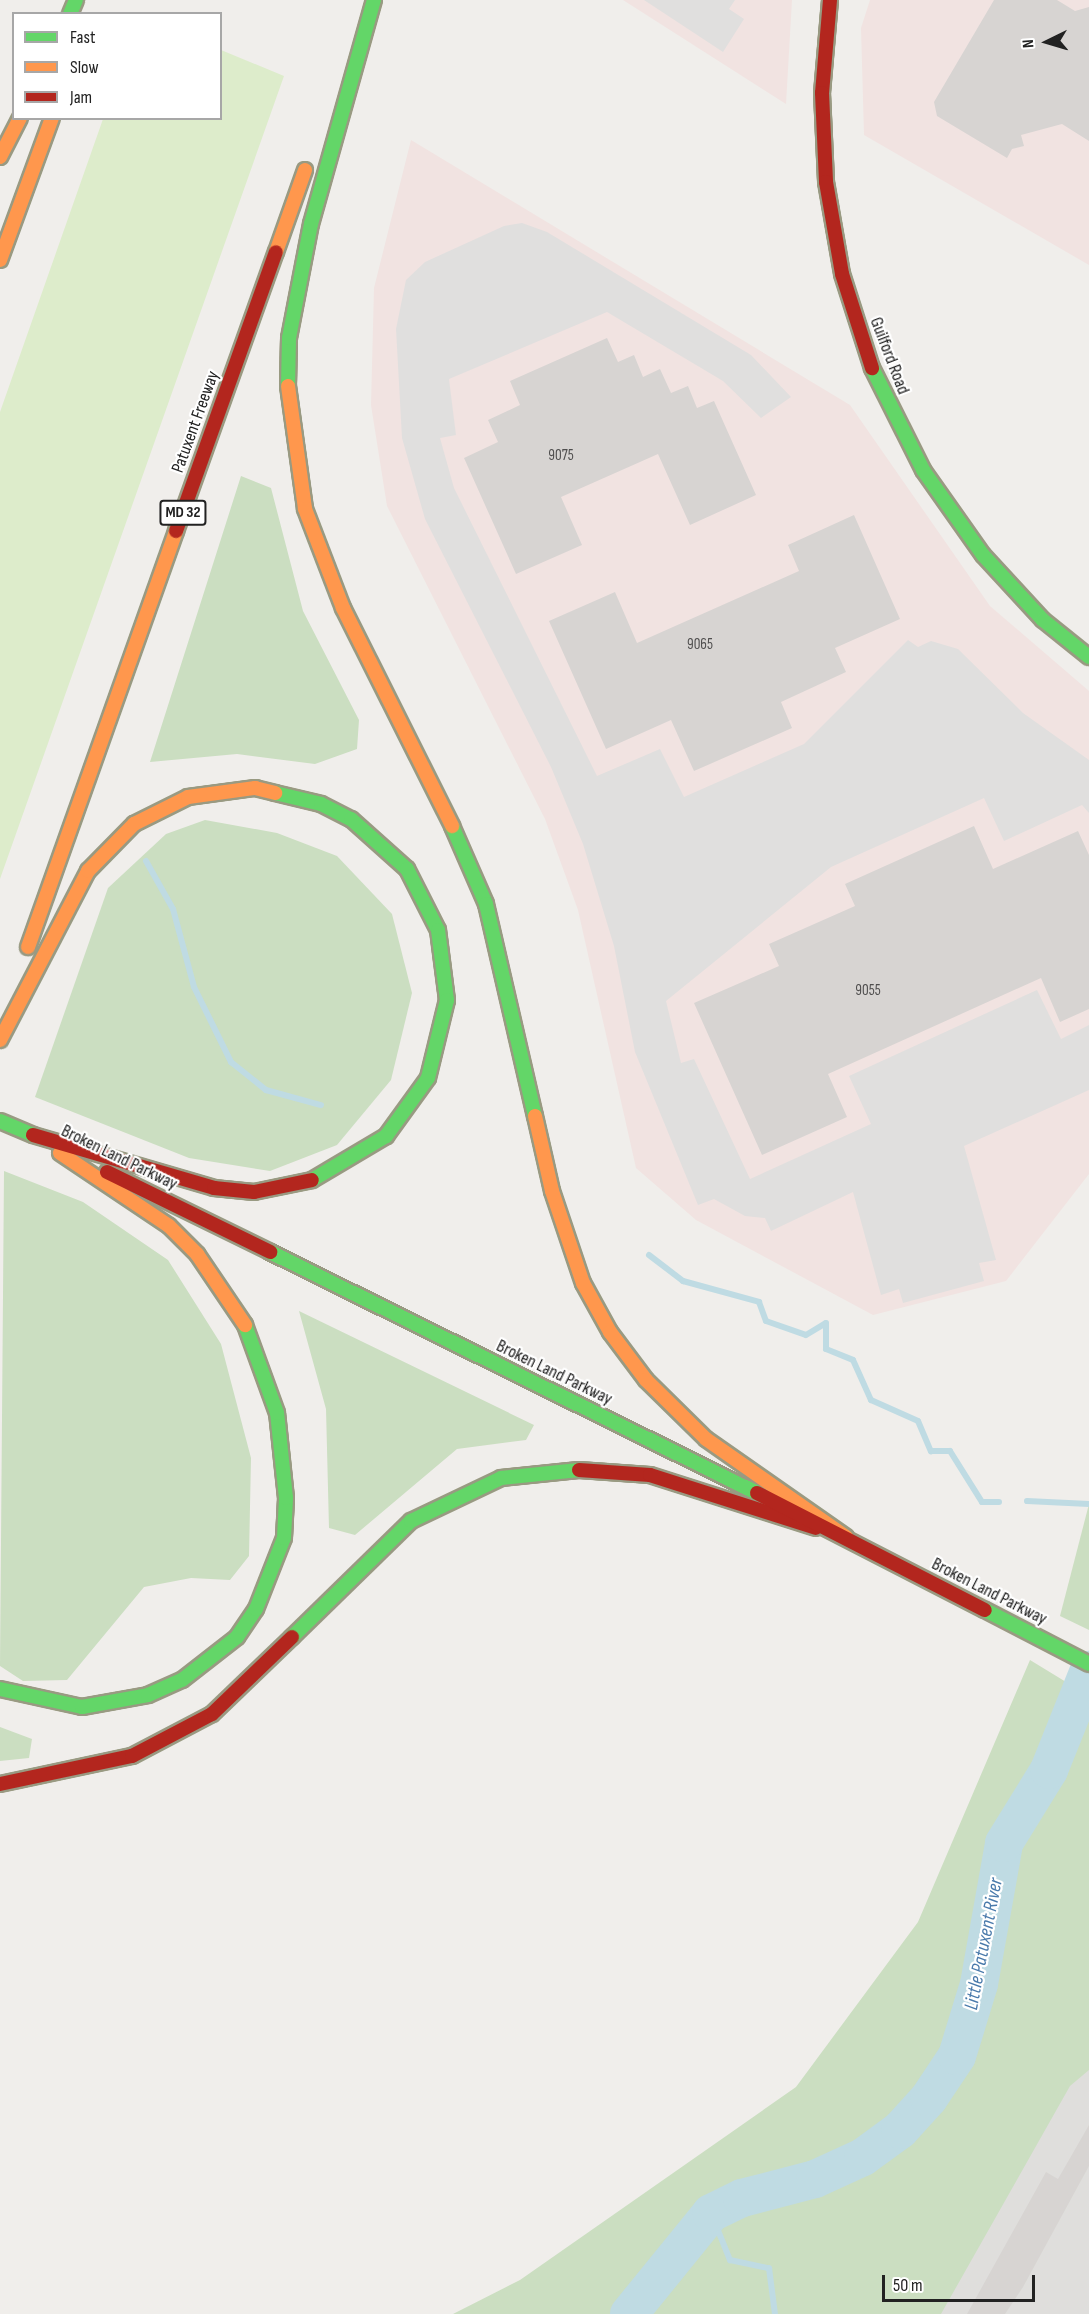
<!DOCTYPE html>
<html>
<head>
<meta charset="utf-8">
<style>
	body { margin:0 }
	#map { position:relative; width:1089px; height:2314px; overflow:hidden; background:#f0eeeb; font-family:"Sofia Sans Condensed",sans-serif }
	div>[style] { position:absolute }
	.residential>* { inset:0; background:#dfdedc }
	.commercial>* { inset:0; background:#f1e3e1 }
	.grass>* { inset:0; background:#ddeccb }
	.forest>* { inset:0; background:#cbdec1 }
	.parking>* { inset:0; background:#e0dfde }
	.stream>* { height:6px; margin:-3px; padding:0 3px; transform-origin:3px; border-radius:3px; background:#bfdbe3 }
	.river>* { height:38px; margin:-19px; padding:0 19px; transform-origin:19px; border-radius:19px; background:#bfdbe3 }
	.building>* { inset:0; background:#d7d4d2 }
	.roads { filter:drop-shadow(2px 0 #999a82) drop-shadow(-2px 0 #999a82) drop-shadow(0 2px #999a82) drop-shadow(0 -2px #999a82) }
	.fast>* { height:14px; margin:-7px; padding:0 7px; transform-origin:7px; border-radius:7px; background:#63d668 }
	.slow>* { height:14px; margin:-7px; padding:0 7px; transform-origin:7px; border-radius:7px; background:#ff974d }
	.jam>* { height:14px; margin:-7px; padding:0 7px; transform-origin:7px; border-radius:7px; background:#b3261e }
	span { translate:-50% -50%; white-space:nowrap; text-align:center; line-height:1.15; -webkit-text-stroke:4.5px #fff; paint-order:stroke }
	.number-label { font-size:15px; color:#4f4e4e }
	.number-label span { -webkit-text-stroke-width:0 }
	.shield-label span { padding:2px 4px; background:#fff; border:2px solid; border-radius:4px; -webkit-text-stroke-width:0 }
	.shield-label { font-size:16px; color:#222; font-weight:700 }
	.street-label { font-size:18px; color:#222 }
	.water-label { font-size:20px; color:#4a7aab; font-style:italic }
	.legend { position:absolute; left:12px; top:12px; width:210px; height:108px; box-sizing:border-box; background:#fff; border:2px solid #a7a7a7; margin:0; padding:8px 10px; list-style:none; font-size:18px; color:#222 }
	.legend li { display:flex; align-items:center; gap:12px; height:30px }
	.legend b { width:30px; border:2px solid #a7a7a7 }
	.north { position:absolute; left:1017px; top:12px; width:60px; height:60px; -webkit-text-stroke:4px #fff; paint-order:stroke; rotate:265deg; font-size:16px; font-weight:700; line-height:24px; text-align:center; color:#222 }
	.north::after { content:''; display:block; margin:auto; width:21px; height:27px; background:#222; clip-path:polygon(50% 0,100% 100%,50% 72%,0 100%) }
	.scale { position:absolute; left:882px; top:2275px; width:153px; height:27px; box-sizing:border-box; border:3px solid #222; border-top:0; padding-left:8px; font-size:18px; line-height:21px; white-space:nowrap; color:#222; -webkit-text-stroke:4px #fff; paint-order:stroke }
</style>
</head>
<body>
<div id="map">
	<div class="residential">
		<i style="clip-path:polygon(1089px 2025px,1089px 2314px,937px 2314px)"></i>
	</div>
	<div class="commercial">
		<i style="clip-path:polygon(623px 0,792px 0,786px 104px)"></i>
		<i style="clip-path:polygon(870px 0,1089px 0,1089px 265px,864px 135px,861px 28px)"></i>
		<i style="clip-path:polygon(411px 140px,850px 405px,990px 606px,1089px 691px,1089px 1174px,1006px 1281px,873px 1315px,696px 1220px,636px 1168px,578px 910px,545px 819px,387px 506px,371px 405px,374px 288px)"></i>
	</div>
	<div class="grass">
		<i style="clip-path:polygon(221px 50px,284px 76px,0 879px,0 412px,103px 119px,220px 118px)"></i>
	</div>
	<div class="forest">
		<i style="clip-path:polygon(241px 476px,271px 488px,303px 611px,359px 720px,357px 749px,315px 764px,237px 754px,150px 762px)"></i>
		<i style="clip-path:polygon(205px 820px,277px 833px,337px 856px,392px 914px,412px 993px,391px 1080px,337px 1145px,270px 1171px,189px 1158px,35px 1097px,108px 888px,166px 834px)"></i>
		<i style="clip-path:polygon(4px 1171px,83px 1202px,168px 1260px,221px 1344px,251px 1458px,249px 1556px,230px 1580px,191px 1578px,144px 1587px,67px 1680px,23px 1681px,0 1666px)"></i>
		<i style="clip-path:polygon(299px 1311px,534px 1425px,526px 1440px,457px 1449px,355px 1535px,329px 1528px,326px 1409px)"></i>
		<i style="clip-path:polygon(1089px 1504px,1089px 1630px,1060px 1616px)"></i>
		<i style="clip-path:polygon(1030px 1660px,1089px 1696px,1089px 2070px,1070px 2086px,941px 2314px,453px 2314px,520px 2280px,796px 2087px,918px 1922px)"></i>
		<i style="clip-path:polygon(0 1727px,32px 1739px,29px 1758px,0 1761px)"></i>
	</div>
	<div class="parking">
		<i style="clip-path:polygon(644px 0,735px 0,729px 9px,744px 19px,723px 52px)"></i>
		<i style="clip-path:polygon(522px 223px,547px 232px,751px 355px,791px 397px,761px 418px,723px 381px,607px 312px,449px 379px,456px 435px,440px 438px,454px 488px,597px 776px,660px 749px,684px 797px,804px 744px,908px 640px,918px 647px,931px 641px,958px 649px,1023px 713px,1089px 760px,1089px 813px,1082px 805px,1004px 841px,984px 798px,831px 867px,666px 1001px,681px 1063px,694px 1059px,750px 1179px,871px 1124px,849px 1076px,1037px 990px,1061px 1039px,1089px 1025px,1089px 1090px,964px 1146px,996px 1260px,979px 1263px,984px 1281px,903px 1303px,899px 1289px,881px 1295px,853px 1192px,771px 1231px,765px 1218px,745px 1216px,714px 1199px,698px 1205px,635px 1052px,614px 946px,583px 844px,551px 767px,425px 519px,402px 438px,396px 329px,406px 280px,425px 262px,504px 226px)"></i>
	</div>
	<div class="stream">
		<i style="left:146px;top:861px;width:55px;rotate:60.6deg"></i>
		<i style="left:173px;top:909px;width:81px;rotate:74.9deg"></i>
		<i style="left:194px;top:987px;width:84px;rotate:63.7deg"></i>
		<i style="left:231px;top:1062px;width:45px;rotate:38.7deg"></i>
		<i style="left:266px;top:1090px;width:57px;rotate:15.3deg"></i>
		<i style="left:649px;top:1255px;width:43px;rotate:37.4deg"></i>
		<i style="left:683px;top:1281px;width:79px;rotate:15.4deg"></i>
		<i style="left:759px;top:1302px;width:20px;rotate:70deg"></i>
		<i style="left:766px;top:1321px;width:42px;rotate:19.3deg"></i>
		<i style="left:806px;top:1335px;width:23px;rotate:-31deg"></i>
		<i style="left:826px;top:1323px;width:26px;rotate:90deg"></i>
		<i style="left:826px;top:1349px;width:29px;rotate:22deg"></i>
		<i style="left:853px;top:1360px;width:44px;rotate:65.8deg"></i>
		<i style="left:871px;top:1400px;width:51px;rotate:24.1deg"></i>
		<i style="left:918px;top:1421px;width:33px;rotate:67deg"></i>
		<i style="left:931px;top:1451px;width:19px"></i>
		<i style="left:950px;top:1451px;width:60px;rotate:57.9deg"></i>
		<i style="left:982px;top:1502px;width:17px"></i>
		<i style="left:1027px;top:1501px;width:62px;rotate:2.8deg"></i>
		<i style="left:711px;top:2213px;width:51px;rotate:68deg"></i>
		<i style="left:730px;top:2260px;width:40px;rotate:12deg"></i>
		<i style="left:769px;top:2268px;width:46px;rotate:82.6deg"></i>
	</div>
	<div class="river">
		<i style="left:629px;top:2314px;width:130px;rotate:-50.9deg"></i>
		<i style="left:711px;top:2213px;width:34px;rotate:-26deg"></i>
		<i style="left:742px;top:2198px;width:75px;rotate:-14.6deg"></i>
		<i style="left:815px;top:2179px;width:53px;rotate:-24.6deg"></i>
		<i style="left:863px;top:2157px;width:46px;rotate:-36.1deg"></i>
		<i style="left:900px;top:2130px;width:43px;rotate:-47.8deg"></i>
		<i style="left:929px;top:2098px;width:50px;rotate:-56.3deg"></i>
		<i style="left:957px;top:2056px;width:75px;rotate:-73deg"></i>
		<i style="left:979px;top:1984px;width:143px;rotate:-79.9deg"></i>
		<i style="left:1004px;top:1843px;width:86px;rotate:-58.3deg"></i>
		<i style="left:1049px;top:1770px;width:108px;rotate:-68.2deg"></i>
	</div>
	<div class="building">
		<i style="clip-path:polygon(994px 0,1057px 0,1075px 11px,1089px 7px,1089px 141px,1062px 124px,1021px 135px,1024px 146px,1012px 149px,1007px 158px,937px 116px,934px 102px)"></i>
		<i style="clip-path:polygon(607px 338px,618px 362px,634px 355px,643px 377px,660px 369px,671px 393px,688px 386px,697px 408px,714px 401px,756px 495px,690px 525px,658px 454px,561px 497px,582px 545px,516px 574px,464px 458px,498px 442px,488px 420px,520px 405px,510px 381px)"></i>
		<i style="clip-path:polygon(854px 515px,900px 619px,835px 648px,846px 672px,781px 702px,792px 728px,694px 771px,671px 720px,606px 749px,549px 621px,615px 592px,637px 643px,799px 571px,788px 545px)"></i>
		<i style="clip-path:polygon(974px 826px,993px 869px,1078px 831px,1089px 855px,1089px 1009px,1060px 1022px,1041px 978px,828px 1074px,847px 1117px,762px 1155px,694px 1003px,779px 966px,769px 944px,855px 906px,845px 884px)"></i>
		<i style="clip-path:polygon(1089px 2125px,1089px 2166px,1023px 2287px,1005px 2314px,967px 2314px,1046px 2172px,1058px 2179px)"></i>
	</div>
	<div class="roads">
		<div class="fast">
			<i style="left:70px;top:14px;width:15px;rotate:-67deg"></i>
			<i style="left:872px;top:368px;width:114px;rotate:63.4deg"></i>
			<i style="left:923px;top:470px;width:104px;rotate:54.8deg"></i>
			<i style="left:983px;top:555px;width:88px;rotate:47.3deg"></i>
			<i style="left:1043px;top:620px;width:59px;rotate:38.8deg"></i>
			<i style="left:288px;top:386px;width:48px;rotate:-88.8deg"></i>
			<i style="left:289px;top:338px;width:116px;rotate:-79.1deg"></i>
			<i style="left:311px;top:224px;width:233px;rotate:-74.3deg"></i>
			<i style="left:275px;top:793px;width:47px;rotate:13.4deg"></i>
			<i style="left:321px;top:804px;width:34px;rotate:27deg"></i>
			<i style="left:351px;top:819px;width:75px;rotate:41.8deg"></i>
			<i style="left:407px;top:869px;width:68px;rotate:63.1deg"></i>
			<i style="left:438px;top:930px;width:71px;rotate:82.7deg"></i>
			<i style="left:447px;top:1000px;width:80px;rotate:103.7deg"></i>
			<i style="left:428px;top:1078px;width:72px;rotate:125.9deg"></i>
			<i style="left:386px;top:1136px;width:86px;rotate:149.3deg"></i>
			<i style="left:452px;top:826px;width:85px;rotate:66.4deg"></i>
			<i style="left:486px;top:904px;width:218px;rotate:77deg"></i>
			<i style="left:0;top:1121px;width:36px;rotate:23deg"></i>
			<i style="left:270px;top:1252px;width:543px;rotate:26.33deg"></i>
			<i style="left:985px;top:1610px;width:117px;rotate:27.4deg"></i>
			<i style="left:292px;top:1637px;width:166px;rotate:-44.3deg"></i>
			<i style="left:411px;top:1521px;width:100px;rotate:-25.5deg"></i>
			<i style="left:501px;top:1478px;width:78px;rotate:-5.9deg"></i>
			<i style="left:0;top:1689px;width:84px;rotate:12.4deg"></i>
			<i style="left:82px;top:1707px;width:67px;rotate:-10.3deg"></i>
			<i style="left:148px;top:1695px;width:37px;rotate:-24deg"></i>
			<i style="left:182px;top:1680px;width:70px;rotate:-38deg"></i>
			<i style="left:237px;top:1637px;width:34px;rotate:-56deg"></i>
			<i style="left:256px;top:1609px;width:76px;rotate:-68.5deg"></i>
			<i style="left:284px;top:1538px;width:40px;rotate:-87.1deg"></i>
			<i style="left:286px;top:1498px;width:85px;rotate:-96deg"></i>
			<i style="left:277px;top:1413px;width:94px;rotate:-110deg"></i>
		</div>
		<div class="slow">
			<i style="left:0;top:157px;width:44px;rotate:-62.9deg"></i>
			<i style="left:276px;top:252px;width:87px;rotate:-70.5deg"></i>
			<i style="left:0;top:260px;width:151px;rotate:-69.9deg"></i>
			<i style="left:288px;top:386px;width:124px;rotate:82.1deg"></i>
			<i style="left:305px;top:509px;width:106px;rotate:69deg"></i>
			<i style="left:343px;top:608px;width:244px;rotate:63.4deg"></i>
			<i style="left:28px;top:947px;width:442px;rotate:-70.4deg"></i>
			<i style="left:0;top:1040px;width:191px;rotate:-62.5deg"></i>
			<i style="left:88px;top:871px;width:66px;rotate:-45.6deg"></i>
			<i style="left:134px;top:824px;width:60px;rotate:-26.6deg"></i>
			<i style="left:188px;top:797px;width:68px;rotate:-7.7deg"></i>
			<i style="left:255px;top:788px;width:21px;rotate:14deg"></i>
			<i style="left:535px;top:1116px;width:77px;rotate:77.2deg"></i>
			<i style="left:552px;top:1191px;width:97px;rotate:71.4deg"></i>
			<i style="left:583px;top:1283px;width:56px;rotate:61.1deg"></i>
			<i style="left:610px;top:1332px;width:60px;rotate:53.1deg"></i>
			<i style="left:646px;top:1380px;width:84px;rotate:44.5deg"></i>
			<i style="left:706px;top:1439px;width:171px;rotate:35deg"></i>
			<i style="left:60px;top:1153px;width:131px;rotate:33.8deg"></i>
			<i style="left:169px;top:1226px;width:40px;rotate:45deg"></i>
			<i style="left:197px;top:1254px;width:86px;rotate:55.9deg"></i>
		</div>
		<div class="jam">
			<i style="left:830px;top:0;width:93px;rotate:94.9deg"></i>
			<i style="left:822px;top:93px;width:89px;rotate:87.4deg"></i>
			<i style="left:826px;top:182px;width:93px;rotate:80.1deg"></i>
			<i style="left:842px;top:274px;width:99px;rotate:72.3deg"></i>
			<i style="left:176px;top:531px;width:296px;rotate:-70.3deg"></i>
			<i style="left:33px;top:1135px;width:189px;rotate:16.3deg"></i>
			<i style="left:214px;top:1188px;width:40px;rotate:5.7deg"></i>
			<i style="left:254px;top:1192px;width:59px;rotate:-11.7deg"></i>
			<i style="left:107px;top:1172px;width:182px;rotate:26.1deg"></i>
			<i style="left:579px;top:1470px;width:71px;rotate:4deg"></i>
			<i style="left:650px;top:1475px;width:174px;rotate:17.7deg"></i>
			<i style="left:757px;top:1493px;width:256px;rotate:27.2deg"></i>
			<i style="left:0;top:1784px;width:135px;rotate:-12deg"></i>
			<i style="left:132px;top:1756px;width:90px;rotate:-27.7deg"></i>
			<i style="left:212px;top:1714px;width:111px;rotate:-43.9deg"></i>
		</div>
	</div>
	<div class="number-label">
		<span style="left:561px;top:456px">9075</span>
		<span style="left:700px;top:645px">9065</span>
		<span style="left:868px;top:991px">9055</span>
	</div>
	<div class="shield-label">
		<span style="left:183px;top:513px">MD 32</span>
	</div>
	<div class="street-label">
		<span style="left:889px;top:356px;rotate:69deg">Guilford Road</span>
		<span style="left:196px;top:422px;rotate:-70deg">Patuxent Freeway</span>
		<span style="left:119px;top:1158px;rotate:26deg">Broken Land Parkway</span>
		<span style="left:554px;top:1373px;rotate:26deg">Broken Land Parkway</span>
		<span style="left:989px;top:1592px;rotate:27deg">Broken Land Parkway</span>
	</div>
	<div class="water-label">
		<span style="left:984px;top:1944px;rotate:-79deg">Little Patuxent River</span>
	</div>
	<ul class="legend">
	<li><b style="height:8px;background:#63d668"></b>Fast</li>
	<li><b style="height:8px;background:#ff974d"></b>Slow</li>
	<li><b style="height:8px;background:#b3261e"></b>Jam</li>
	</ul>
	<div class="north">N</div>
	<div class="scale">50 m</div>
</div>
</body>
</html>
